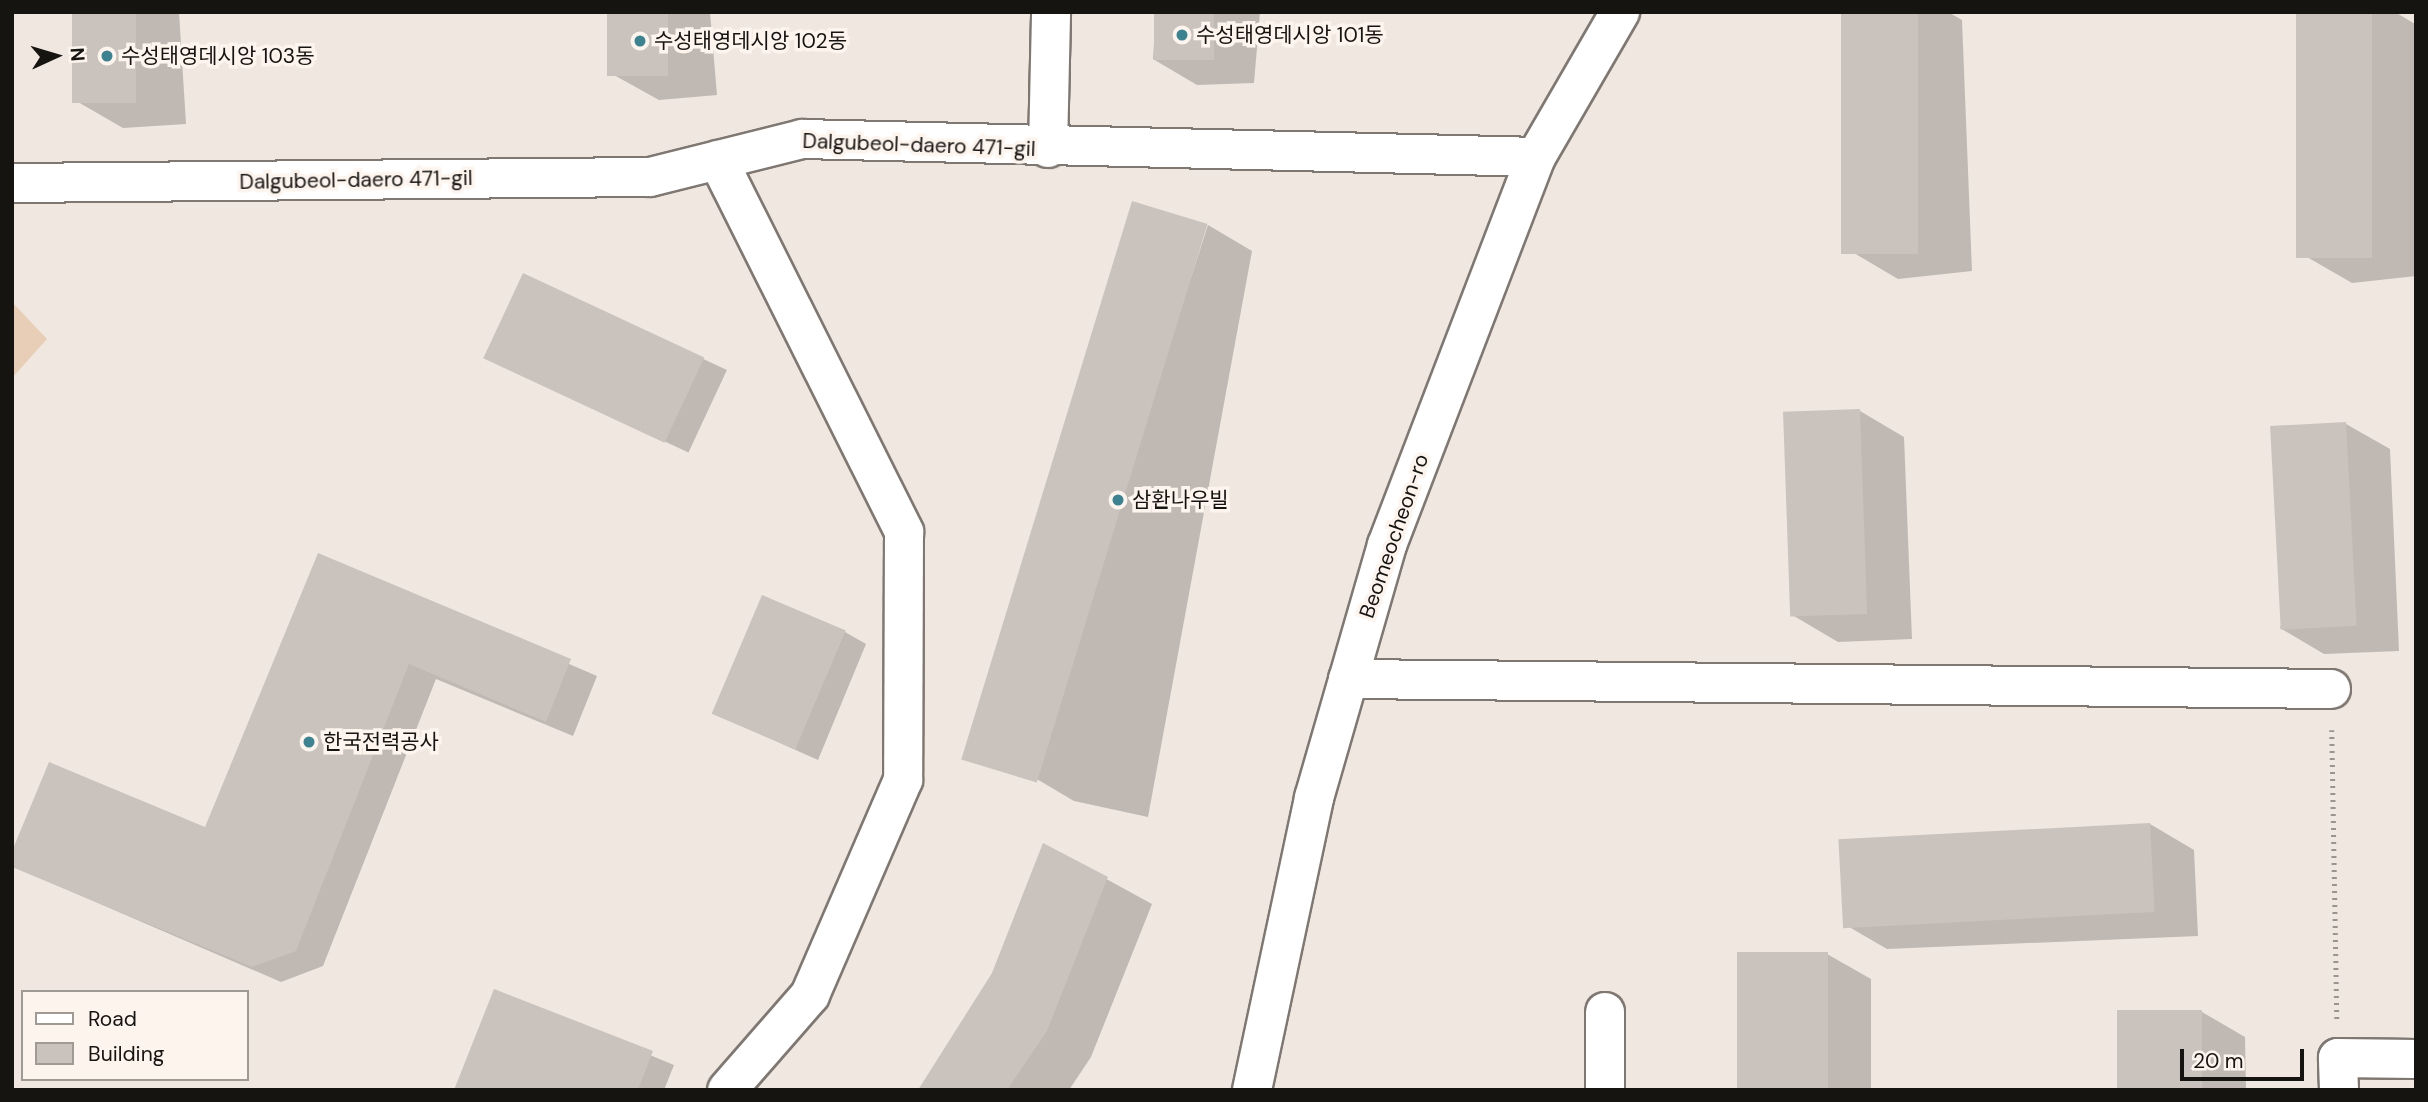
<!DOCTYPE html>
<html>
<head>
<meta charset="utf-8">
<style>
	body { margin:0 }
	#map { position:relative; width:2428px; height:1102px; overflow:hidden; background:#efe7e0; font-family:"DM Sans","Noto Sans KR",sans-serif }
	div>[style] { position:absolute }
	.green>* { inset:0; background:#e9ceb7 }
	.shadow>* { inset:0; background:#0003; transform-origin:0 0 }
	.building>* { inset:0; background:#cac2bc; transform-origin:0 0 }
	.path>* { height:4.5px; margin-top:-2.25px; transform-origin:0; background:repeating-linear-gradient(90deg,#9a948f 0 2px,transparent 0 7px) }
	.roads { filter:drop-shadow(2px 0 #7f7771) drop-shadow(-2px 0 #7f7771) drop-shadow(0 2px #7f7771) drop-shadow(0 -2px #7f7771) }
	.street>* { height:38px; margin:-19px; padding:0 19px; transform-origin:19px; border-radius:19px; background:#fff }
	.secondary>* { height:38px; margin:-19px; padding:0 19px; transform-origin:19px; border-radius:19px; background:#fff }
	.dots>* { width:19px; height:19px; translate:-50% -50%; box-sizing:border-box; border:4px solid #fcf4ed; border-radius:50% }
	span { translate:-50% -50%; white-space:nowrap; text-align:center; line-height:1.15; -webkit-text-stroke:7px #fcf4ed; paint-order:stroke }
	.poi-label { font-size:21px; color:#161411 }
	.left { translate:0 -50%; text-align:left }
	.street-label { font-size:21px; color:#161411 }
	.frame { position:absolute; inset:0; border:14px solid #161411; pointer-events:none }
	.legend { position:absolute; left:21px; top:990px; width:228px; height:91px; box-sizing:border-box; background:#fcf4ed; border:2px solid #a09a95; margin:0; padding:9px 12px; list-style:none; font-size:21px; color:#161411 }
	.legend li { display:flex; align-items:center; gap:14px; height:35px }
	.legend b { width:35px; border:2px solid #a09a95 }
	.north { position:absolute; left:21px; top:21px; width:70px; height:70px; -webkit-text-stroke:5px #fcf4ed; paint-order:stroke; rotate:86deg; font-size:19px; font-weight:700; line-height:28px; text-align:center; color:#161411 }
	.north::after { content:''; display:block; margin:auto; width:24px; height:32px; background:#161411; clip-path:polygon(50% 0,100% 100%,50% 72%,0 100%) }
	.scale { position:absolute; left:2180px; top:1049px; width:124px; height:32px; box-sizing:border-box; border:4px solid #161411; border-top:0; padding-left:9px; font-size:21px; line-height:24px; white-space:nowrap; color:#161411; -webkit-text-stroke:5px #fcf4ed; paint-order:stroke }
</style>
</head>
<body>
<div id="map">
	<div class="green">
		<i style="clip-path:polygon(12px 302px,47px 339px,12px 378px)"></i>
	</div>
	<div class="shadow">
		<i style="clip-path:polygon(73px 12px,179px 12px,186px 124px,123px 128px,78px 102px)"></i>
		<i style="clip-path:polygon(609px 12px,710px 12px,717px 95px,659px 100px,614px 75px)"></i>
		<i style="clip-path:polygon(1156px 12px,1260px 12px,1254px 83px,1197px 85px,1153px 59px)"></i>
		<i style="clip-path:polygon(1843px 12px,1948px 12px,1962px 20px,1972px 271px,1898px 279px,1854px 253px)"></i>
		<i style="clip-path:polygon(2297px 12px,2395px 12px,2415px 24px,2416px 276px,2352px 283px,2307px 257px)"></i>
		<i style="clip-path:polygon(1208px 225px,1252px 251px,1148px 817px,1074px 801px,1030px 775px)"></i>
		<i style="left:523px;top:275px;width:225px;height:91px;rotate:25deg"></i>
		<i style="clip-path:polygon(1860px 411px,1904px 437px,1912px 639px,1838px 642px,1794px 616px)"></i>
		<i style="clip-path:polygon(2346px 424px,2390px 449px,2399px 651px,2324px 654px,2280px 628px)"></i>
		<i style="clip-path:polygon(318px 556px,597px 676px,573px 736px,436px 679px,323px 966px,281px 982px,12px 866px,206px 829px)"></i>
		<i style="clip-path:polygon(845px 632px,866px 644px,818px 760px,715px 714px)"></i>
		<i style="clip-path:polygon(2150px 824px,2194px 850px,2198px 936px,1887px 949px,1844px 924px)"></i>
		<i style="clip-path:polygon(1044px 845px,1152px 904px,1091px 1057px,1069px 1090px,920px 1090px,994px 974px)"></i>
		<i style="clip-path:polygon(1827px 954px,1871px 979px,1871px 1090px,1738px 1090px)"></i>
		<i style="clip-path:polygon(495px 991px,674px 1065px,664px 1090px,456px 1090px)"></i>
		<i style="clip-path:polygon(2202px 1012px,2245px 1037px,2246px 1090px,2119px 1090px)"></i>
	</div>
	<div class="building">
		<i style="left:72px;top:12px;width:64px;height:91px"></i>
		<i style="left:607px;top:12px;width:61px;height:64px"></i>
		<i style="left:1154px;top:12px;width:60px;height:48px"></i>
		<i style="left:1841px;top:12px;width:77px;height:242px"></i>
		<i style="left:2296px;top:12px;width:76px;height:246px"></i>
		<i style="left:1132px;top:201px;width:79px;height:584px;rotate:17deg"></i>
		<i style="left:523px;top:273px;width:200px;height:94px;rotate:25deg"></i>
		<i style="left:1860px;top:409px;width:205px;height:77px;rotate:88deg"></i>
		<i style="left:2346px;top:422px;width:204px;height:76px;rotate:87deg"></i>
		<i style="clip-path:polygon(318px 553px,571px 659px,546px 722px,409px 664px,296px 951px,252px 967px,12px 867px,12px 851px,49px 762px,205px 827px)"></i>
		<i style="left:762px;top:595px;width:91px;height:129px;rotate:23deg"></i>
		<i style="left:2150px;top:823px;width:89px;height:312px;rotate:87deg"></i>
		<i style="clip-path:polygon(1043px 843px,1108px 877px,1047px 1031px,1007px 1090px,918px 1090px,992px 973px)"></i>
		<i style="left:1737px;top:952px;width:91px;height:138px"></i>
		<i style="clip-path:polygon(494px 989px,653px 1051px,638px 1090px,454px 1090px)"></i>
		<i style="left:2117px;top:1010px;width:85px;height:80px"></i>
	</div>
	<div class="path">
		<i style="left:2332px;top:730px;width:289px;rotate:89deg"></i>
	</div>
	<div class="roads">
		<div class="street">
			<i style="left:1048px;top:148px;width:136px;rotate:-88.7deg"></i>
			<i style="left:718px;top:160px;width:416px;rotate:63.4deg"></i>
			<i style="left:904px;top:532px;width:248px;rotate:90.2deg"></i>
			<i style="left:903px;top:780px;width:234px;rotate:113.4deg"></i>
			<i style="left:810px;top:995px;width:126px;rotate:131.1deg"></i>
			<i style="left:12px;top:183px;width:638px;rotate:-0.54deg"></i>
			<i style="left:650px;top:177px;width:157px;rotate:-14deg"></i>
			<i style="left:802px;top:139px;width:734px;rotate:1.4deg"></i>
			<i style="left:1348px;top:679px;width:983px;rotate:0.58deg"></i>
			<i style="left:1605px;top:1012px;width:78px;rotate:90deg"></i>
			<i style="left:2339px;top:1090px;width:32px;rotate:-92deg"></i>
			<i style="left:2338px;top:1058px;width:78px;rotate:0.7deg"></i>
		</div>
		<div class="secondary">
			<i style="left:1252px;top:1090px;width:299px;rotate:-78deg"></i>
			<i style="left:1314px;top:798px;width:263px;rotate:-73.9deg"></i>
			<i style="left:1387px;top:545px;width:416px;rotate:-69deg"></i>
			<i style="left:1536px;top:157px;width:168px;rotate:-59.9deg"></i>
		</div>
	</div>
	<div class="dots">
		<i style="left:1182px;top:35px;background:#3d8290"></i>
		<i style="left:640px;top:41px;background:#3d8290"></i>
		<i style="left:107px;top:56px;background:#3d8290"></i>
		<i style="left:1118px;top:500px;background:#3d8290"></i>
		<i style="left:309px;top:742px;background:#3d8290"></i>
	</div>
	<div class="poi-label">
		<span class="left" style="left:1196px;top:35px">수성태영데시앙 101동</span>
		<span class="left" style="left:654px;top:41px">수성태영데시앙 102동</span>
		<span class="left" style="left:121px;top:56px">수성태영데시앙 103동</span>
		<span class="left" style="left:1132px;top:500px">삼환나우빌</span>
		<span class="left" style="left:323px;top:742px">한국전력공사</span>
	</div>
	<div class="street-label">
		<span style="left:919px;top:145px;rotate:2deg">Dalgubeol-daero 471-gil</span>
		<span style="left:356px;top:180px;rotate:-1deg">Dalgubeol-daero 471-gil</span>
		<span style="left:1394px;top:536px;rotate:-71deg">Beomeocheon-ro</span>
	</div>
	<div class="frame"></div>
	<ul class="legend">
	<li><b style="height:9px;background:#fff"></b>Road</li>
	<li><b style="height:19px;background:#cac2bc"></b>Building</li>
	</ul>
	<div class="north">N</div>
	<div class="scale">20 m</div>
</div>
</body>
</html>
